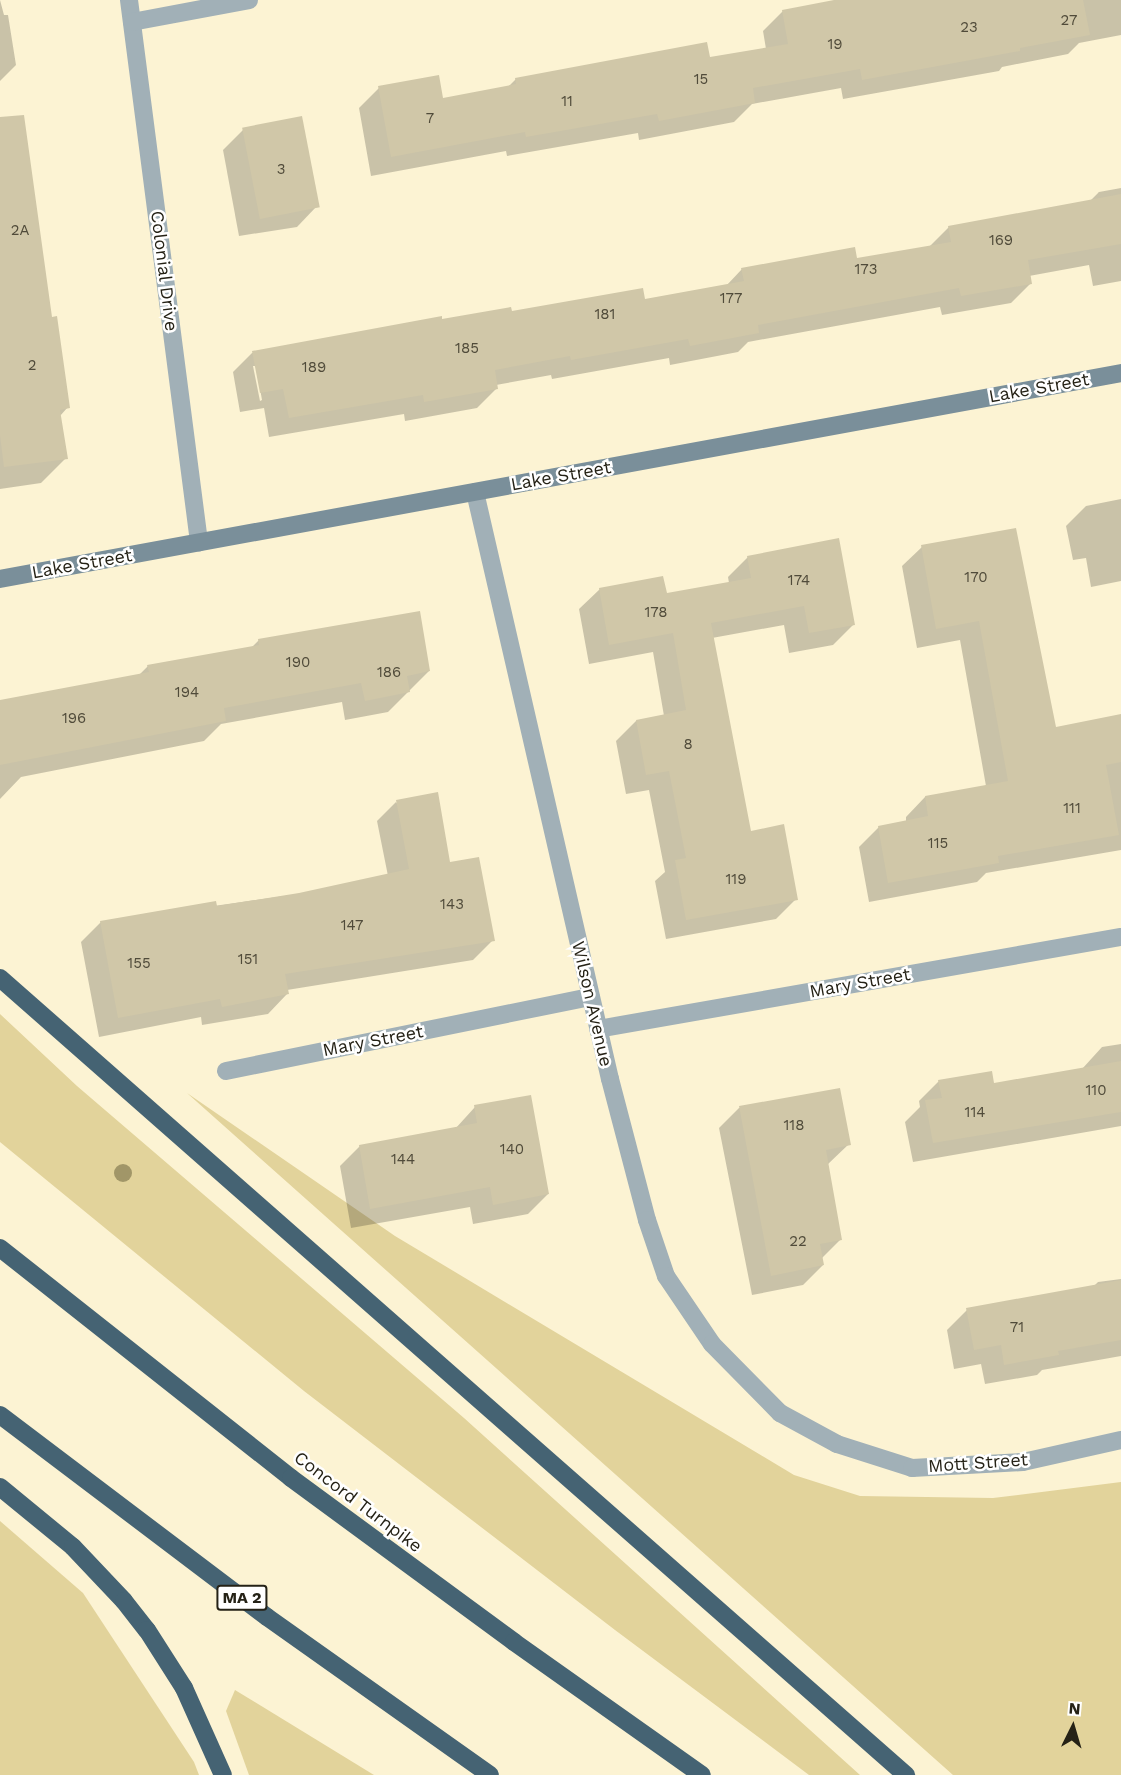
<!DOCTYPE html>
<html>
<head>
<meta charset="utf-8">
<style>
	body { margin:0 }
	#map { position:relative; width:1121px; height:1775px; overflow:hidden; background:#fcf3d3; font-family:"Work Sans",sans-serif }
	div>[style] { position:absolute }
	.green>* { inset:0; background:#e2d39b }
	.shadow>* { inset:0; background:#0003 }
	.building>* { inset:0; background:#d0c7a8; transform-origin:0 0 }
	.street>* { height:18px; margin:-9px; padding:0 9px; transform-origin:9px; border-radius:9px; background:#a1b0b7 }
	.secondary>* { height:18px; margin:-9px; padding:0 9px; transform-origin:9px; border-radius:9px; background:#7a8f9a }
	.highway>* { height:18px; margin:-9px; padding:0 9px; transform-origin:9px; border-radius:9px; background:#456373 }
	.trees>* { width:18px; height:18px; margin:-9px; border-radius:50%; background:#a19668 }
	span { translate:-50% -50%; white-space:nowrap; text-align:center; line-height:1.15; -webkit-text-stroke:5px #fff; paint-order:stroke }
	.number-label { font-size:15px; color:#504b3a }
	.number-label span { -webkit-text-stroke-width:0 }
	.shield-label span { padding:2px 4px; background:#fff; border:2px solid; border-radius:4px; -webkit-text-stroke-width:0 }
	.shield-label { font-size:16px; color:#252216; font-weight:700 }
	.street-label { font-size:18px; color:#252216 }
	.north { position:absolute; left:1043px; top:1697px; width:60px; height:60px; -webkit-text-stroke:4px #fff; paint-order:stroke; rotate:5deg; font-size:16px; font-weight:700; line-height:24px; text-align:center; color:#252216 }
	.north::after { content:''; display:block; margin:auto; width:21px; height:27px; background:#252216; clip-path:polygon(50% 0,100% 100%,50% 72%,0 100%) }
</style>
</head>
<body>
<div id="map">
	<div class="green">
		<i style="clip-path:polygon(0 1014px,77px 1086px,464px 1418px,860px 1775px,809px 1775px,615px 1630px,304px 1391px,0 1142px)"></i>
		<i style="clip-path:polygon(187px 1093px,395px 1236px,794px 1475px,860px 1496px,993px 1498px,1121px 1482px,1121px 1775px,953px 1775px)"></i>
		<i style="clip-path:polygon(0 1521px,83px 1593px,194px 1762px,199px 1775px,0 1775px)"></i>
		<i style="clip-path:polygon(235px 1690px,374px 1775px,249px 1775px,226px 1711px)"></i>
	</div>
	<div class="shadow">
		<i style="clip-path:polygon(0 0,4px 15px,8px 15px,16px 65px,0 81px)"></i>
		<i style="clip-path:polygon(842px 0,1121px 0,1121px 35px,1079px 43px,1068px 54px,1002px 67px,999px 71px,843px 99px,841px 88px,752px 104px,734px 122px,639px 140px,638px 133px,507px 156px,506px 151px,371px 176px,359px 108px,379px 88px,442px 100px,508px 87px,516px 79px,709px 59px,766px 49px,763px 31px,783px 11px)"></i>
		<i style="clip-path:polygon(243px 130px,317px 206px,297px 227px,239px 236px,223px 150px)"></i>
		<i style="clip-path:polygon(evenodd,1121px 188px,1121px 281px,1093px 286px,1089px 265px,1029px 276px,1031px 283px,1011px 303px,942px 315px,940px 307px,748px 342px,738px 352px,670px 365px,669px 358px,552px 379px,551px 375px,496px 385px,497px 388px,477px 408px,405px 421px,404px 414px,269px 437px,264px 408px,240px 412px,233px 372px,252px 353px,441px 321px,644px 301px,726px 286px,742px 269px,856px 260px,929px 247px,949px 227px,1089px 202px,1099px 192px,1121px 188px,253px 366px,256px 366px,262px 400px,260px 401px,253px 366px)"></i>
		<i style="clip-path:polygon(0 192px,51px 319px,68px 407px,60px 416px,66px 458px,41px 483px,0 489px)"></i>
		<i style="clip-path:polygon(1121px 499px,1121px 581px,1091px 587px,1086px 558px,1073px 560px,1066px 526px,1086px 506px)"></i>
		<i style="clip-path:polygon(1015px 530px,1055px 729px,1121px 716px,1121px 850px,986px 873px,977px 882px,869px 902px,859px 847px,879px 827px,906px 822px,906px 817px,925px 797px,986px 786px,960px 640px,917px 648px,902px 566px,922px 547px)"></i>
		<i style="clip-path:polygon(748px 557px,853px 625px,833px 645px,789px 653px,784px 625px,712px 638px,750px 832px,796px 899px,776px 919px,666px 939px,655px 881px,665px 872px,649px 790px,626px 794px,616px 741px,636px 721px,664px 716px,653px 652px,589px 664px,579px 609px,600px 589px,666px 595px,729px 583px,728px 577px)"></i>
		<i style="clip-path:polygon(259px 640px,429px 671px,388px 712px,345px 720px,342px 702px,221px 724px,204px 741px,21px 777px,0 799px,0 701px,138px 676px,148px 666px,251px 648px)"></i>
		<i style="clip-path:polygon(396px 802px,493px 940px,473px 960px,287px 990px,287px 994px,268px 1014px,202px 1025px,201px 1017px,99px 1037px,81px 942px,101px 922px,299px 894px,388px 876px,377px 821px)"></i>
		<i style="clip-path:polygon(1121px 1044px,1121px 1126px,913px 1162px,905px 1122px,920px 1107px,919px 1101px,939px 1081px,993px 1085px,1082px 1069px,1102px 1047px)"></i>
		<i style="clip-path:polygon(839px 1090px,849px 1144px,827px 1165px,841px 1239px,821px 1259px,823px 1265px,803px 1285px,752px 1295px,719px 1128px,739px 1108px)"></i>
		<i style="clip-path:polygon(475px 1107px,548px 1194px,528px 1214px,473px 1224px,470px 1207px,351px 1228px,340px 1166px,360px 1146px,455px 1129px)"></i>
		<i style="clip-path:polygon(1121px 1279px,1121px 1356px,1042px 1370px,1037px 1375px,985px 1384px,981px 1364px,954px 1369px,947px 1330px,967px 1310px,1094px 1286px,1098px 1282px)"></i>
	</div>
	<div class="building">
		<i style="clip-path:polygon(834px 0,1083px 0,1090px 35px,1020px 48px,1020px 51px,862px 80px,860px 69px,753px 88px,755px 103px,659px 121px,657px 114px,526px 137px,525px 132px,391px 157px,378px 86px,439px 75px,443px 98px,516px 84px,515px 78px,707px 42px,710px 57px,788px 44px,782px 10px)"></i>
		<i style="clip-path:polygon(24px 115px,52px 317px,57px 316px,70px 408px,60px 410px,68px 459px,4px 467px,0 435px,0 117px)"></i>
		<i style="left:302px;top:116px;width:93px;height:61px;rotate:79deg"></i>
		<i style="clip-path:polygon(1121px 194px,1121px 244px,1028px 260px,1032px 284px,961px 296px,959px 288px,758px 325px,759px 333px,690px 346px,688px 339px,571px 360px,570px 356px,495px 370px,498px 389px,424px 402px,423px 395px,289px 418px,283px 389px,260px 393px,252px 351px,442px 316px,442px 319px,511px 307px,512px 311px,643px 288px,645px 299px,744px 281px,741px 268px,855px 247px,857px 258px,951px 242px,948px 226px)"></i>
		<i style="clip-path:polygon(1016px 528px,1056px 727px,1121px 714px,1121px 762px,1106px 765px,1119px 835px,998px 856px,999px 863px,888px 883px,878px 826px,928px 816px,925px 796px,1008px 781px,979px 621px,936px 629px,921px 545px)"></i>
		<i style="clip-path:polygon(839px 538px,855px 625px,809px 633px,804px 606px,711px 623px,751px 831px,784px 824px,798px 900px,686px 920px,675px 860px,686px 858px,669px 771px,646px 775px,636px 720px,686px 710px,673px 633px,609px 645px,599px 588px,663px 576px,667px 593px,751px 578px,747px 556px)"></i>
		<i style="clip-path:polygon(420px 611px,430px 671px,407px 676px,410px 692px,365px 701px,361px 683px,224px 708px,226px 721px,0 765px,0 700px,149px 672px,147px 665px,259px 645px,258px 639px)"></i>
		<i style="clip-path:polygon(438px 792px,450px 862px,479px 857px,495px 941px,285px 974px,289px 994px,222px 1007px,220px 999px,118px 1018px,100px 921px,216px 901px,217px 906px,299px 893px,409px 869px,396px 800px)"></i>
		<i style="clip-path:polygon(1121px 1061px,1121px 1112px,933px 1143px,925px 1100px,942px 1098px,938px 1080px,992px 1071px,994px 1083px)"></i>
		<i style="clip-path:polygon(840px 1088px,851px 1145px,826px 1150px,842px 1240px,820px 1244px,824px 1265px,771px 1276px,739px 1106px)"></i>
		<i style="clip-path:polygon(531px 1095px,549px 1194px,493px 1205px,490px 1187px,370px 1209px,359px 1145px,477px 1123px,474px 1105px)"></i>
		<i style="clip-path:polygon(1121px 1280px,1121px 1340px,1058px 1351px,1059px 1355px,1004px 1365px,1001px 1345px,974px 1350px,966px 1308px)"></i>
	</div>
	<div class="street">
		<i style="left:129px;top:0;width:547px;rotate:82.64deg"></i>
		<i style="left:132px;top:22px;width:119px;rotate:-10.6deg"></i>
		<i style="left:475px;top:492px;width:602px;rotate:77.05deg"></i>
		<i style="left:610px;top:1079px;width:146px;rotate:75.3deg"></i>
		<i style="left:647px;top:1220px;width:59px;rotate:71.3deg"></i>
		<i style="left:666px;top:1276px;width:82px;rotate:55.9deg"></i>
		<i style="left:712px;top:1344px;width:97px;rotate:45.4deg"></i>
		<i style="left:780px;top:1413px;width:65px;rotate:28.5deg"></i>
		<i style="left:837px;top:1444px;width:79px;rotate:17.7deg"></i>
		<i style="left:912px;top:1468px;width:111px;rotate:-3.1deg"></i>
		<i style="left:1023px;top:1462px;width:100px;rotate:-12.7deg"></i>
		<i style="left:598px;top:1029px;width:531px;rotate:-9.98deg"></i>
		<i style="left:226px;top:1071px;width:372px;rotate:-11.5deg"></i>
	</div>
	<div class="secondary">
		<i style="left:0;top:579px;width:1140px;rotate:-10.41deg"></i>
	</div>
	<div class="highway">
		<i style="left:0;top:978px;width:1207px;rotate:41.34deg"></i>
		<i style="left:0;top:1248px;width:371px;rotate:38.3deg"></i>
		<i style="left:291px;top:1478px;width:277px;rotate:36.3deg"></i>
		<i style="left:514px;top:1642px;width:230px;rotate:35.3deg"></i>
		<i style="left:0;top:1415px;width:335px;rotate:37.1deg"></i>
		<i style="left:267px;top:1617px;width:273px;rotate:35.3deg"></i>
		<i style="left:0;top:1487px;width:94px;rotate:39.4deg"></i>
		<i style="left:73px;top:1547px;width:74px;rotate:46.6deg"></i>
		<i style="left:124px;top:1601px;width:37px;rotate:52deg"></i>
		<i style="left:147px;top:1630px;width:69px;rotate:57.5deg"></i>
		<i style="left:184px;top:1688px;width:95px;rotate:65.9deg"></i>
	</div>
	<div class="trees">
		<i style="left:123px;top:1173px"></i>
	</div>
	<div class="number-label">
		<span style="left:1069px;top:21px">27</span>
		<span style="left:969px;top:28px">23</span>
		<span style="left:835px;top:45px">19</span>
		<span style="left:701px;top:80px">15</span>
		<span style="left:567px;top:102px">11</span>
		<span style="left:430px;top:119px">7</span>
		<span style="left:281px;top:170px">3</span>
		<span style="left:20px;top:231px">2A</span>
		<span style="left:1001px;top:241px">169</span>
		<span style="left:866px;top:270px">173</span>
		<span style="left:731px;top:299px">177</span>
		<span style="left:605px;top:315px">181</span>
		<span style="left:467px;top:349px">185</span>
		<span style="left:32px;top:366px">2</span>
		<span style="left:314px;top:368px">189</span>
		<span style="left:976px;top:578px">170</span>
		<span style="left:799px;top:581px">174</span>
		<span style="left:656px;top:613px">178</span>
		<span style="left:298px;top:663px">190</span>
		<span style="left:389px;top:673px">186</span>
		<span style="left:187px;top:693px">194</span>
		<span style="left:74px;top:719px">196</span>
		<span style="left:688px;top:745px">8</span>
		<span style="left:1072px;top:809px">111</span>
		<span style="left:938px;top:844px">115</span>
		<span style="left:736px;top:880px">119</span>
		<span style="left:452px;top:905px">143</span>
		<span style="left:352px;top:926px">147</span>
		<span style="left:248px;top:960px">151</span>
		<span style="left:139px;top:964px">155</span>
		<span style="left:1096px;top:1091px">110</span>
		<span style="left:975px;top:1113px">114</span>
		<span style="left:794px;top:1126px">118</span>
		<span style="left:512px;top:1150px">140</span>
		<span style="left:403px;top:1160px">144</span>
		<span style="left:798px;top:1242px">22</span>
		<span style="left:1017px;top:1328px">71</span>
	</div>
	<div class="shield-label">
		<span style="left:242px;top:1598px">MA 2</span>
	</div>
	<div class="street-label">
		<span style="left:164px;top:271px;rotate:83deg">Colonial Drive</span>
		<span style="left:1039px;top:388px;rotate:-10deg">Lake Street</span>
		<span style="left:561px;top:476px;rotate:-10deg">Lake Street</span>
		<span style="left:82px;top:564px;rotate:-10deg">Lake Street</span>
		<span style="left:860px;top:983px;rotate:-10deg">Mary Street</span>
		<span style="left:592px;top:1004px;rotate:77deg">Wilson Avenue</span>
		<span style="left:373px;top:1041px;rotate:-11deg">Mary Street</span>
		<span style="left:978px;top:1463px;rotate:-4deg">Mott Street</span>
		<span style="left:358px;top:1502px;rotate:37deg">Concord Turnpike</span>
	</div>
	<div class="north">N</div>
</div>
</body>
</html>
